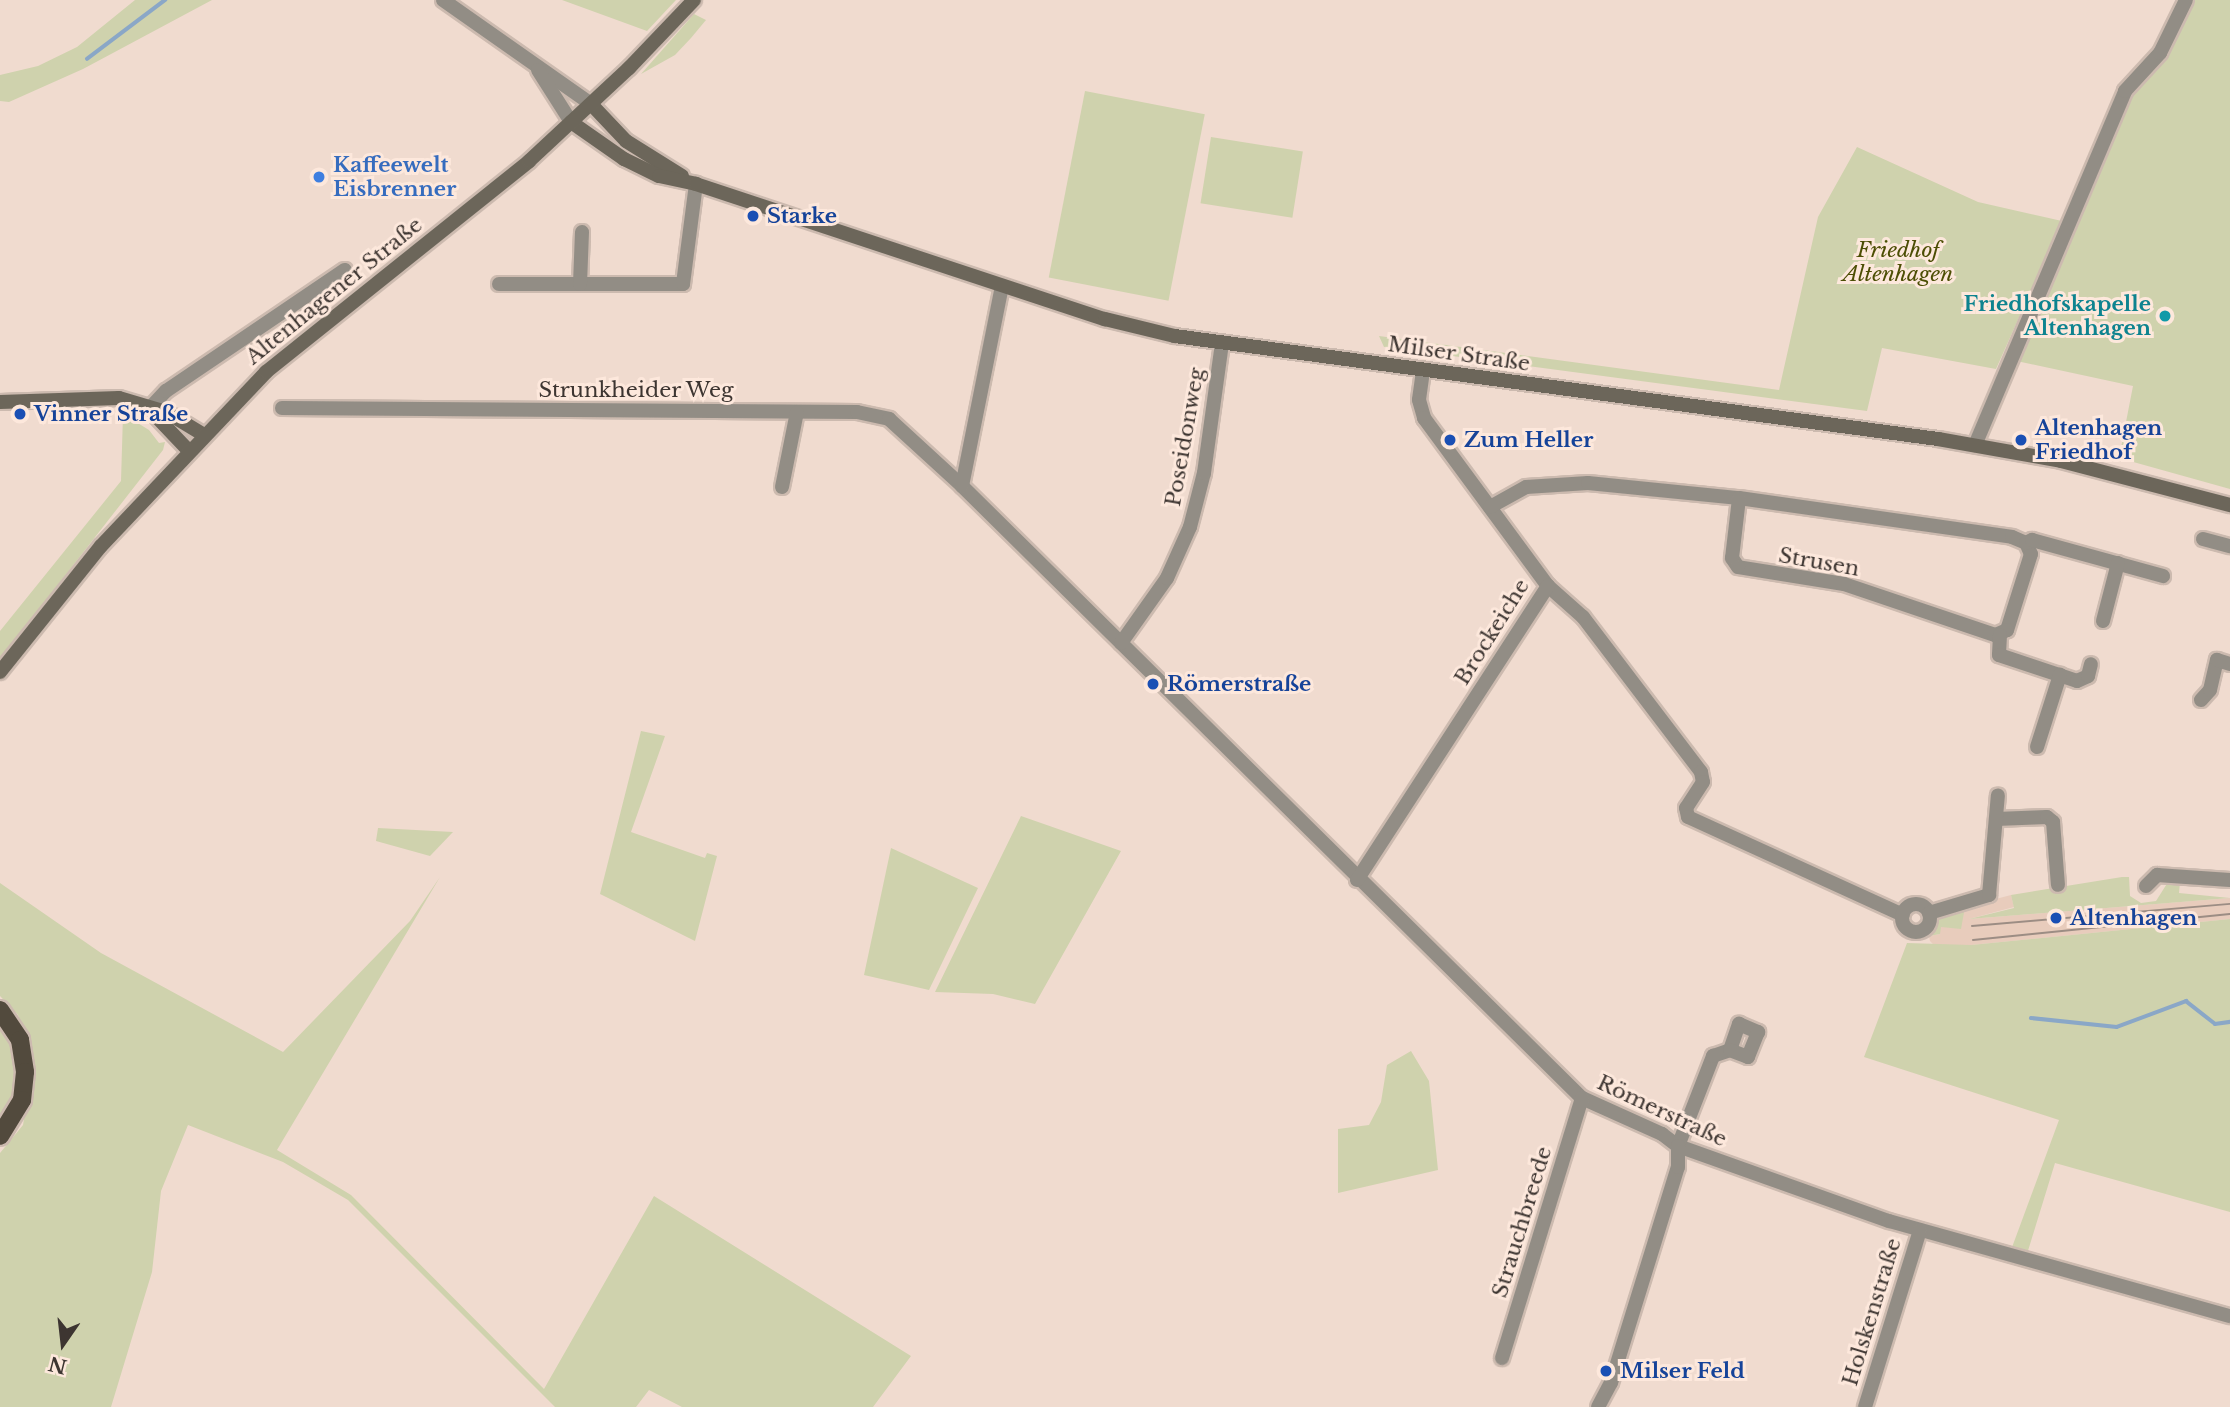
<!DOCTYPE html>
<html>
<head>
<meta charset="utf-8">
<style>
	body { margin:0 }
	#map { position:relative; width:2230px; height:1407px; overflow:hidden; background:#f0dbcf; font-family:"Libre Baskerville",serif }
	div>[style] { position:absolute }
	.built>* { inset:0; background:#e8ccbc }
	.green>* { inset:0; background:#cfd2ad; transform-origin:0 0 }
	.stream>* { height:3.5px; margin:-1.75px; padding:0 1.75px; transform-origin:1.75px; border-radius:1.75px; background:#8aa7c7 }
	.roads { filter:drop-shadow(2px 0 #ccbaaf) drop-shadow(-2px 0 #ccbaaf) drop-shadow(0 2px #ccbaaf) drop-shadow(0 -2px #ccbaaf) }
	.street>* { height:14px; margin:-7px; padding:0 7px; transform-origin:7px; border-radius:7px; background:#928d85 }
	.street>.ring { margin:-7px; padding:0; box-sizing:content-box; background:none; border:14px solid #928d85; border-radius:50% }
	.secondary>* { height:14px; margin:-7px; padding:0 7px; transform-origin:7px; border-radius:7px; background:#6c665a }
	.primary>* { height:18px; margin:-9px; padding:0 9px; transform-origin:9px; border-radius:9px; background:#524a3d }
	.tram>* { height:2px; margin:-1px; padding:0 1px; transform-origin:1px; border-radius:1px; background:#9c8d84 }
	.dots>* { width:19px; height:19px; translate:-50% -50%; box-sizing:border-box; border:4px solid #fde8dc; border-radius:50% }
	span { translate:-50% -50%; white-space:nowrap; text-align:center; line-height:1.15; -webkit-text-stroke:6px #fde8dc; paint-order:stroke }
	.shop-label { font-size:21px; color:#366cbe; font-weight:700 }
	.left { translate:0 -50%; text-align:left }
	.transit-label { font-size:21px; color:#164399; font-weight:700 }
	.park-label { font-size:21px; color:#4c4e04; font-style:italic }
	.street-label { font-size:21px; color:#3d3531 }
	.culture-label { font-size:21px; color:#0d838f; font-weight:700 }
	.right { translate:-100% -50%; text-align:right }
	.north { position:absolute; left:28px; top:1309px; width:70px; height:70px; -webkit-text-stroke:5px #fde8dc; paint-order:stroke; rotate:194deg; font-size:19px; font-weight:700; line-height:28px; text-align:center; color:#3d3531 }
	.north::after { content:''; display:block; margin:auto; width:24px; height:32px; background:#3d3531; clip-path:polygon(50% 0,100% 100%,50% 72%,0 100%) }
</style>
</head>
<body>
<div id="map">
	<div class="built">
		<i style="clip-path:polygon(2011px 895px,2014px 907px,1969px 919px,2230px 898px,2230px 919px,1971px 945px,1936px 947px,1930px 941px,1929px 936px,1940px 934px,1940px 927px,1950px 925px,1965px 907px)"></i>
	</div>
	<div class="green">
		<i style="clip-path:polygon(135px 0,212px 0,83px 69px,9px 102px,0 101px,0 75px,38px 66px,77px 47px)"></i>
		<i style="clip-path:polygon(562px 0,676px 0,647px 31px)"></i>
		<i style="clip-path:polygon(2191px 0,2230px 0,2230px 489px,2119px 458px,2133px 386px,2012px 360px,2131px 90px)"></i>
		<i style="clip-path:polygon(694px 14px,706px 20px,691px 38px,675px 55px,641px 74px)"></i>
		<i style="left:1085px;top:91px;width:122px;height:190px;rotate:11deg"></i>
		<i style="left:1211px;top:137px;width:93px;height:67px;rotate:9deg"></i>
		<i style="clip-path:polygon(1857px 147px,1978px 202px,2062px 221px,1996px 369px,1882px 348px,1867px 411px,1384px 347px,1379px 336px,1779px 390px,1818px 217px)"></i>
		<i style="clip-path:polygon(123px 414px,149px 430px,159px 443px,165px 442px,163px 450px,0 659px,0 631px,121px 481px)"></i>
		<i style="clip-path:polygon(641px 731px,665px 736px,631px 832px,705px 858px,707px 853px,717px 856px,695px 941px,600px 894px)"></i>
		<i style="clip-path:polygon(1021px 816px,1121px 851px,1035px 1004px,993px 994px,935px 992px)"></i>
		<i style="clip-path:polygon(378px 828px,453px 832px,430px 856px,376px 841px)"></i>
		<i style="clip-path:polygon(891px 848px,978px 888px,929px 990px,864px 975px)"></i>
		<i style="clip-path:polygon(440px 877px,277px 1150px,351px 1195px,544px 1389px,654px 1196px,911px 1356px,873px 1407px,682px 1407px,649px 1390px,636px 1407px,555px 1407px,348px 1200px,283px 1162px,188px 1125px,161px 1191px,152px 1272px,111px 1407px,0 1407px,0 1153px,23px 1125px,32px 1069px,30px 1047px,18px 1015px,0 996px,0 883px,101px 953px,283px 1052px,410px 921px)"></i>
		<i style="clip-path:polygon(2122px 877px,2129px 877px,2130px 896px,2141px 903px,2156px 901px,2168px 882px,2180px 882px,2179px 893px,2230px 898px,1969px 919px,2014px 908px,2011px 895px)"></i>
		<i style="clip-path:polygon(1965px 907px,1961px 929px,1941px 927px,1940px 934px,1929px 936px,1937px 918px)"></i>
		<i style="clip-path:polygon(2230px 919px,2230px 1212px,2055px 1163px,2027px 1254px,2011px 1250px,2059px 1120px,1864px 1057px,1907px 943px,1971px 945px)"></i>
		<i style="clip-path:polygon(0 1017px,16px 1044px,18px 1081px,0 1120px)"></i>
		<i style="clip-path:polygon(1411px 1051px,1429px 1081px,1438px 1170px,1338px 1193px,1338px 1129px,1369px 1125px,1381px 1102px,1387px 1065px)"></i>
	</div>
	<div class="stream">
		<i style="left:87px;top:59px;width:98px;rotate:-37.1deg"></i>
		<i style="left:2031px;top:1018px;width:86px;rotate:6deg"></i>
		<i style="left:2117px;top:1027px;width:74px;rotate:-20.6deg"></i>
		<i style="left:2186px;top:1001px;width:37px;rotate:38deg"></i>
		<i style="left:2215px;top:1024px;width:15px;rotate:-8deg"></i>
	</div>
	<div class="roads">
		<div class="street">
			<i style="left:443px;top:0;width:181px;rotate:35.1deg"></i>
			<i style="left:538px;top:70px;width:62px;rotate:57.6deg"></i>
			<i style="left:499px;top:284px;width:184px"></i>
			<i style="left:683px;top:284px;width:101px;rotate:-82.6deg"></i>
			<i style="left:580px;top:284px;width:52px;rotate:-87.8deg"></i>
			<i style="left:1423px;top:371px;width:29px;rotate:98deg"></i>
			<i style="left:1419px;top:400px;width:19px;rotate:74deg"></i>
			<i style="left:1424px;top:418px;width:209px;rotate:53.6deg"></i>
			<i style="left:1548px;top:586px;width:47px;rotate:41.5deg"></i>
			<i style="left:1583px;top:617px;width:195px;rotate:52.7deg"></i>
			<i style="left:1701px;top:772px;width:10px;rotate:79deg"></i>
			<i style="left:1703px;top:782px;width:31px;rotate:123deg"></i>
			<i style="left:1686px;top:808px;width:9px;rotate:77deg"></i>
			<i style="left:1688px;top:817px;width:236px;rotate:24.5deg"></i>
			<i style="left:282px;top:408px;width:575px;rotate:0.4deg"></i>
			<i style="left:857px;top:412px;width:33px;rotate:12deg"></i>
			<i style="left:889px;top:419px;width:99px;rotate:42.5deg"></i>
			<i style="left:962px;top:486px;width:871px;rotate:44.63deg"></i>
			<i style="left:1582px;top:1098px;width:88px;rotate:24.2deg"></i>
			<i style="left:1662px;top:1134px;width:20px;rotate:37deg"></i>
			<i style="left:1678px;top:1146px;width:224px;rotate:19.6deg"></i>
			<i style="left:1889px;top:1221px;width:354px;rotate:15.6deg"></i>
			<i style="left:149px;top:409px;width:25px;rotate:-47deg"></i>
			<i style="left:166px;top:391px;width:216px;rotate:-34.1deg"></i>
			<i style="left:1975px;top:445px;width:384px;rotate:-67deg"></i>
			<i style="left:2125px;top:91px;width:52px;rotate:-47.4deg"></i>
			<i style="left:2160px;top:53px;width:59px;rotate:-63.9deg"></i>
			<i style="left:962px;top:486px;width:204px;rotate:-78.7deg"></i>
			<i style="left:782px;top:487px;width:76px;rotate:-78.7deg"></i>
			<i style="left:1490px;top:507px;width:41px;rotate:-29.1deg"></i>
			<i style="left:1526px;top:487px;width:62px;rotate:-3.7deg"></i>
			<i style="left:1588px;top:483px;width:152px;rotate:5.7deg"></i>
			<i style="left:1739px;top:498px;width:276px;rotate:8.1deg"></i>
			<i style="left:2012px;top:537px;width:15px;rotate:23deg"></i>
			<i style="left:2026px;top:543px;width:12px;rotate:66deg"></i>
			<i style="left:2031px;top:554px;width:80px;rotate:107.5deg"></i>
			<i style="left:2007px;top:630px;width:13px;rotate:157deg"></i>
			<i style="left:1995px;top:635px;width:159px;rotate:-161.3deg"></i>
			<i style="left:1844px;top:584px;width:107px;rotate:-170.9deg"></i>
			<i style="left:1738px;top:567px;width:11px;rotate:-124deg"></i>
			<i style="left:1732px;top:558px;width:60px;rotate:-83.3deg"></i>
			<i style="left:2203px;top:539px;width:28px;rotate:15deg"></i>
			<i style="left:2026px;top:543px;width:7px;rotate:-27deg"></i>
			<i style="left:2032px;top:540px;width:136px;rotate:15.4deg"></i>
			<i style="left:2103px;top:621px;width:60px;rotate:-75.5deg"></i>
			<i style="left:2000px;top:635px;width:20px;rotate:93deg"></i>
			<i style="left:1999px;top:655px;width:82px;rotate:18.4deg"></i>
			<i style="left:2077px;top:681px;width:12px;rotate:-24deg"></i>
			<i style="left:2088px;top:676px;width:12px;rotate:-76deg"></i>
			<i style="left:1121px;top:643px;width:80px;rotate:-54.7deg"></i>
			<i style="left:1167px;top:578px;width:56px;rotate:-65.7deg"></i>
			<i style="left:1190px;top:527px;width:56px;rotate:-75.5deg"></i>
			<i style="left:1204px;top:473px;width:131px;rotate:-82.1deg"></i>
			<i style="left:2201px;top:700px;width:13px;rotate:-48deg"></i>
			<i style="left:2210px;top:690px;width:31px;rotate:-77deg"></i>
			<i style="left:2217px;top:660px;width:14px;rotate:17deg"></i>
			<i style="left:2037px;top:747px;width:76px;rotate:-72.3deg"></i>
			<i style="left:1996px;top:819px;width:51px;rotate:-2.2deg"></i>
			<i style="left:2047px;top:817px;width:8px;rotate:40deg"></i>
			<i style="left:2053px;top:822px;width:63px;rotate:85.5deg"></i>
			<i style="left:1357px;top:880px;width:351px;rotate:-57deg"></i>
			<i style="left:2146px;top:886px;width:16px;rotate:-45deg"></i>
			<i style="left:2157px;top:875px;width:73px;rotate:3.9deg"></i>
			<i class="ring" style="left:1902px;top:904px;width:14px;height:14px"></i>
			<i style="left:1929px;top:913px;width:63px;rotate:-16.7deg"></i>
			<i style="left:1989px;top:895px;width:100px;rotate:-84.9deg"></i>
			<i style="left:1678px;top:1146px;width:97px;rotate:-68.7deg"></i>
			<i style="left:1713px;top:1056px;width:18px;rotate:-19deg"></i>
			<i style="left:1730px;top:1050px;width:28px;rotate:-71deg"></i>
			<i style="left:1739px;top:1024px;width:21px;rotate:23deg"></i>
			<i style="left:1758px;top:1032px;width:27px;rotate:112deg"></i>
			<i style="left:1748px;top:1057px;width:19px;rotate:-159deg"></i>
			<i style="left:1502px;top:1358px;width:272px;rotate:-72.9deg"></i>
			<i style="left:1598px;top:1407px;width:27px;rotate:-62deg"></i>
			<i style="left:1611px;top:1383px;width:226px;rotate:-72.8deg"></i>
			<i style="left:1678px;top:1167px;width:21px;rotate:-90deg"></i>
			<i style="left:1865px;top:1407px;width:185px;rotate:-72.7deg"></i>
		</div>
		<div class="secondary">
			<i style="left:591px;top:104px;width:51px;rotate:46.6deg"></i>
			<i style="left:626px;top:141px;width:66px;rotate:32deg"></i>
			<i style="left:571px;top:122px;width:65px;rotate:34.9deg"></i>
			<i style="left:624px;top:159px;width:39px;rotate:26deg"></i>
			<i style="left:659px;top:176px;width:38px;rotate:12deg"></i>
			<i style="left:696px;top:184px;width:431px;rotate:18.3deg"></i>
			<i style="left:1105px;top:319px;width:72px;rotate:13.7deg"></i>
			<i style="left:1175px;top:336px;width:770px;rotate:7.69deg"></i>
			<i style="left:1938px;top:439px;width:125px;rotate:10.1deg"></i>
			<i style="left:2061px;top:461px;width:175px;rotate:14.6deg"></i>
			<i style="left:0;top:402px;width:119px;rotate:-1.9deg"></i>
			<i style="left:119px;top:398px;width:49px;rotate:16.6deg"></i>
			<i style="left:166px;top:412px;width:44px;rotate:31.2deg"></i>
			<i style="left:149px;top:409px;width:57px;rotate:46.4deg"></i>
			<i style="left:0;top:672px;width:161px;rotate:-51.3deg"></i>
			<i style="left:101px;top:546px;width:240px;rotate:-46.5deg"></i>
			<i style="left:266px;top:372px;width:337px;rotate:-38.7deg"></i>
			<i style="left:529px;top:161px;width:137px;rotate:-42.9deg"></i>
			<i style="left:629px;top:68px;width:94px;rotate:-46.3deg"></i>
		</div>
		<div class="primary">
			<i style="left:0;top:1010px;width:36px;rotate:56deg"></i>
			<i style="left:20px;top:1040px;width:32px;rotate:81deg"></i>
			<i style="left:25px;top:1072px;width:28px;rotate:96deg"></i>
			<i style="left:22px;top:1100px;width:42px;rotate:121.4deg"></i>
		</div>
	</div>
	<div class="tram">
		<i style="left:1972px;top:926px;width:259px;rotate:-4.9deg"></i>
		<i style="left:1973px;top:940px;width:258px;rotate:-5.8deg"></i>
	</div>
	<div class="dots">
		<i style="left:319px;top:177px;background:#3f7fe0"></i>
		<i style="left:753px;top:216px;background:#1a4fb4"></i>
		<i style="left:2165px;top:316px;background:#0f9aa8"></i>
		<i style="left:20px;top:414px;background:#1a4fb4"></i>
		<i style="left:1450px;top:440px;background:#1a4fb4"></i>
		<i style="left:2021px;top:440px;background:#1a4fb4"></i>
		<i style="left:1153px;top:684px;background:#1a4fb4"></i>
		<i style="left:2056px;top:918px;background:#1a4fb4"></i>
		<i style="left:1606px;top:1371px;background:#1a4fb4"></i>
	</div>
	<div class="shop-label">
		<span class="left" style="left:333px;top:177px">Kaffeewelt<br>Eisbrenner</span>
	</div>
	<div class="transit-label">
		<span class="left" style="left:767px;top:216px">Starke</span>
		<span class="left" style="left:34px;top:414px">Vinner Straße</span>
		<span class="left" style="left:2035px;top:440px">Altenhagen<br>Friedhof</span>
		<span class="left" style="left:1464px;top:440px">Zum Heller</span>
		<span class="left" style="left:1167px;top:684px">Römerstraße</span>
		<span class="left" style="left:2070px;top:918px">Altenhagen</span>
		<span class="left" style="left:1620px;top:1371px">Milser Feld</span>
	</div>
	<div class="park-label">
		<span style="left:1898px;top:262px">Friedhof<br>Altenhagen</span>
	</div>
	<div class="street-label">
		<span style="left:334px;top:291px;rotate:-39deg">Altenhagener Straße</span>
		<span style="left:1459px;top:354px;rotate:8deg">Milser Straße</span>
		<span style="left:636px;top:390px">Strunkheider Weg</span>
		<span style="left:1185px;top:437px;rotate:-80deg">Poseidonweg</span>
		<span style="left:1819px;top:562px;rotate:10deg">Strusen</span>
		<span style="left:1492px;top:632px;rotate:-58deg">Brockeiche</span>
		<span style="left:1662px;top:1111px;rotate:25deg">Römerstraße</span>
		<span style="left:1522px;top:1222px;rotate:-73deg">Strauchbreede</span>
		<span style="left:1872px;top:1312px;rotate:-73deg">Holskenstraße</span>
	</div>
	<div class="culture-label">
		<span class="right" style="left:2151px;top:316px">Friedhofskapelle<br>Altenhagen</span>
	</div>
	<div class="north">N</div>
</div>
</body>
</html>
